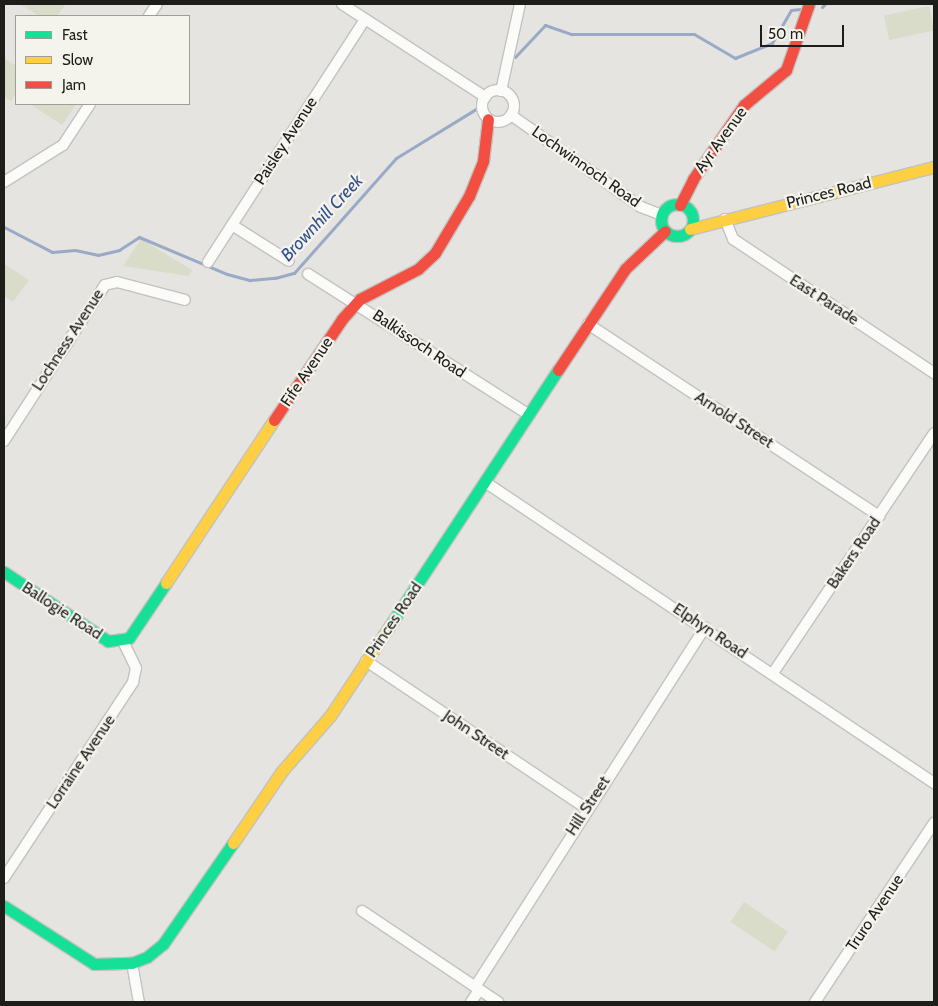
<!DOCTYPE html>
<html>
<head>
<meta charset="utf-8">
<style>
	body { margin:0 }
	#map { position:relative; width:938px; height:1006px; overflow:hidden; background:#e5e4e1; font-family:Cabin,sans-serif }
	div>[style] { position:absolute }
	.green>* { inset:0; background:#d8dcc9; transform-origin:0 0 }
	.stream>* { height:3px; margin:-1.5px; padding:0 1.5px; transform-origin:1.5px; border-radius:1.5px; background:#99aac7 }
	.roads { filter:drop-shadow(1px 0 #c2c2bf) drop-shadow(-1px 0 #c2c2bf) drop-shadow(0 1px #c2c2bf) drop-shadow(0 -1px #c2c2bf) }
	.street>* { height:10px; margin:-5px; padding:0 5px; transform-origin:5px; border-radius:5px; background:#fbfbfa }
	.street>.ring { margin:-5px; padding:0; box-sizing:content-box; background:none; border:10px solid #fbfbfa; border-radius:50% }
	.fast>* { height:11px; margin:-5.5px; padding:0 5.5px; transform-origin:5.5px; border-radius:5.5px; background:#16e098 }
	.fast>.ring { margin:-5.5px; padding:0; box-sizing:content-box; background:none; border:11px solid #16e098; border-radius:50% }
	.slow>* { height:11px; margin:-5.5px; padding:0 5.5px; transform-origin:5.5px; border-radius:5.5px; background:#ffcf43 }
	.jam>* { height:11px; margin:-5.5px; padding:0 5.5px; transform-origin:5.5px; border-radius:5.5px; background:#f24e42 }
	span { translate:-50% -50%; white-space:nowrap; text-align:center; line-height:1.15; -webkit-text-stroke:4.5px #f4f3ec; paint-order:stroke }
	.street-label { font-size:16px; color:#1d1d1a }
	.water-label { font-size:18px; color:#34518b; font-style:italic }
	.frame { position:absolute; inset:0; border:5px solid #1d1d1a; pointer-events:none }
	.legend { position:absolute; left:15px; top:15px; width:175px; height:90px; box-sizing:border-box; background:#f4f3ec; border:1px solid #9e9d98; margin:0; padding:6px 9px; list-style:none; font-size:15px; color:#1d1d1a }
	.legend li { display:flex; align-items:center; gap:10px; height:25px }
	.legend b { width:25px; border:1px solid #9e9d98 }
	.scale { position:absolute; left:760px; top:25px; width:84px; height:22px; box-sizing:border-box; border:2px solid #1d1d1a; border-top:0; padding-left:6px; font-size:15px; line-height:18px; white-space:nowrap; color:#1d1d1a; -webkit-text-stroke:4px #f4f3ec; paint-order:stroke }
</style>
</head>
<body>
<div id="map">
	<div class="green">
		<i style="clip-path:polygon(20px 4px,66px 4px,57px 16px,39px 16px)"></i>
		<i style="left:929px;top:6px;width:25px;height:46px;rotate:78deg"></i>
		<i style="clip-path:polygon(4px 58px,16px 66px,16px 93px,11px 101px,4px 96px)"></i>
		<i style="clip-path:polygon(30px 104px,76px 104px,62px 125px)"></i>
		<i style="clip-path:polygon(141px 239px,192px 270px,189px 276px,123px 266px)"></i>
		<i style="clip-path:polygon(4px 264px,29px 280px,13px 302px,4px 296px)"></i>
		<i style="left:744px;top:902px;width:53px;height:24px;rotate:34deg"></i>
	</div>
	<div class="stream">
		<i style="left:822px;top:7px;width:4px;rotate:-45deg"></i>
		<i style="left:515px;top:57px;width:44px;rotate:-46.8deg"></i>
		<i style="left:545px;top:25px;width:28px;rotate:19deg"></i>
		<i style="left:571px;top:34px;width:123px"></i>
		<i style="left:694px;top:34px;width:48px;rotate:30.3deg"></i>
		<i style="left:735px;top:58px;width:40px;rotate:-22deg"></i>
		<i style="left:772px;top:43px;width:38px;rotate:-60deg"></i>
		<i style="left:791px;top:10px;width:10px;rotate:-6deg"></i>
		<i style="left:4px;top:227px;width:54px;rotate:27.5deg"></i>
		<i style="left:52px;top:252px;width:23px;rotate:-5deg"></i>
		<i style="left:75px;top:250px;width:24px;rotate:12deg"></i>
		<i style="left:98px;top:255px;width:22px;rotate:-13deg"></i>
		<i style="left:119px;top:250px;width:24px;rotate:-33deg"></i>
		<i style="left:139px;top:237px;width:95px;rotate:22.8deg"></i>
		<i style="left:227px;top:274px;width:24px;rotate:15deg"></i>
		<i style="left:250px;top:280px;width:25px;rotate:-5deg"></i>
		<i style="left:275px;top:278px;width:20px;rotate:-15deg"></i>
		<i style="left:294px;top:273px;width:154px;rotate:-48.4deg"></i>
		<i style="left:396px;top:158px;width:94px;rotate:-31.5deg"></i>
	</div>
	<div class="roads">
		<div class="street">
			<i style="left:342px;top:4px;width:171px;rotate:33deg"></i>
			<i style="left:149px;top:16px;width:14px;rotate:-56deg"></i>
			<i class="ring" style="left:482px;top:90px;width:22px;height:22px"></i>
			<i style="left:501px;top:91px;width:89px;rotate:-77.7deg"></i>
			<i style="left:511px;top:115px;width:159px;rotate:35.3deg"></i>
			<i style="left:641px;top:207px;width:22px;rotate:21deg"></i>
			<i style="left:4px;top:182px;width:70px;rotate:-32.1deg"></i>
			<i style="left:63px;top:145px;width:49px;rotate:-56.6deg"></i>
			<i style="left:725px;top:219px;width:22px;rotate:68deg"></i>
			<i style="left:733px;top:239px;width:242px;rotate:33.7deg"></i>
			<i style="left:232px;top:225px;width:67px;rotate:32.3deg"></i>
			<i style="left:208px;top:262px;width:289px;rotate:-57.1deg"></i>
			<i style="left:308px;top:274px;width:262px;rotate:32.5deg"></i>
			<i style="left:588px;top:324px;width:349px;rotate:33.4deg"></i>
			<i style="left:4px;top:441px;width:186px;rotate:-57.1deg"></i>
			<i style="left:105px;top:285px;width:12px;rotate:-14deg"></i>
			<i style="left:117px;top:282px;width:70px;rotate:14.8deg"></i>
			<i style="left:485px;top:482px;width:541px;rotate:33.84deg"></i>
			<i style="left:366px;top:661px;width:265px;rotate:33.8deg"></i>
			<i style="left:773px;top:673px;width:289px;rotate:-56.1deg"></i>
			<i style="left:4px;top:878px;width:235px;rotate:-56.6deg"></i>
			<i style="left:133px;top:682px;width:14px;rotate:-78deg"></i>
			<i style="left:136px;top:668px;width:30px;rotate:-116deg"></i>
			<i style="left:362px;top:911px;width:164px;rotate:33.8deg"></i>
			<i style="left:132px;top:963px;width:40px;rotate:80deg"></i>
			<i style="left:475px;top:987px;width:427px;rotate:-57.4deg"></i>
			<i style="left:471px;top:1002px;width:14px;rotate:-56deg"></i>
			<i style="left:815px;top:1002px;width:215px;rotate:-56.4deg"></i>
		</div>
		<div class="fast">
			<i class="ring" style="left:661px;top:204px;width:21px;height:21px"></i>
			<i style="left:4px;top:572px;width:125px;rotate:33.6deg"></i>
			<i style="left:108px;top:641px;width:21px;rotate:-8deg"></i>
			<i style="left:129px;top:638px;width:66px;rotate:-56.1deg"></i>
			<i style="left:391px;top:624px;width:304px;rotate:-56.7deg"></i>
			<i style="left:4px;top:906px;width:107px;rotate:32.8deg"></i>
			<i style="left:94px;top:964px;width:38px;rotate:-2deg"></i>
			<i style="left:132px;top:963px;width:16px;rotate:-22deg"></i>
			<i style="left:147px;top:957px;width:21px;rotate:-39deg"></i>
			<i style="left:163px;top:944px;width:123px;rotate:-55.3deg"></i>
		</div>
		<div class="slow">
			<i style="left:690px;top:229px;width:252px;rotate:-14.3deg"></i>
			<i style="left:166px;top:583px;width:196px;rotate:-56.5deg"></i>
			<i style="left:233px;top:843px;width:87px;rotate:-55.8deg"></i>
			<i style="left:282px;top:771px;width:73px;rotate:-48.9deg"></i>
			<i style="left:330px;top:716px;width:110px;rotate:-56.5deg"></i>
		</div>
		<div class="jam">
			<i style="left:680px;top:205px;width:29px;rotate:-63deg"></i>
			<i style="left:693px;top:179px;width:90px;rotate:-55.4deg"></i>
			<i style="left:744px;top:105px;width:55px;rotate:-39.8deg"></i>
			<i style="left:786px;top:70px;width:70px;rotate:-70.8deg"></i>
			<i style="left:558px;top:370px;width:121px;rotate:-56.4deg"></i>
			<i style="left:625px;top:269px;width:55px;rotate:-43.5deg"></i>
			<i style="left:274px;top:420px;width:122px;rotate:-56deg"></i>
			<i style="left:342px;top:319px;width:27px;rotate:-48deg"></i>
			<i style="left:360px;top:299px;width:65px;rotate:-27.3deg"></i>
			<i style="left:418px;top:269px;width:23px;rotate:-43deg"></i>
			<i style="left:435px;top:253px;width:66px;rotate:-59.2deg"></i>
			<i style="left:469px;top:196px;width:38px;rotate:-68deg"></i>
			<i style="left:483px;top:161px;width:42px;rotate:-83.2deg"></i>
		</div>
	</div>
	<div class="street-label">
		<span style="left:721px;top:140px;rotate:-54deg">Ayr Avenue</span>
		<span style="left:286px;top:141px;rotate:-57deg">Paisley Avenue</span>
		<span style="left:586px;top:167px;rotate:35deg">Lochwinnoch Road</span>
		<span style="left:829px;top:193px;rotate:-14deg">Princes Road</span>
		<span style="left:824px;top:300px;rotate:33deg">East Parade</span>
		<span style="left:68px;top:340px;rotate:-57deg">Lochness Avenue</span>
		<span style="left:419px;top:344px;rotate:34deg">Balkissoch Road</span>
		<span style="left:307px;top:372px;rotate:-56deg">Fife Avenue</span>
		<span style="left:734px;top:420px;rotate:33deg">Arnold Street</span>
		<span style="left:854px;top:553px;rotate:-56deg">Bakers Road</span>
		<span style="left:62px;top:611px;rotate:33deg">Ballogie Road</span>
		<span style="left:394px;top:620px;rotate:-56deg">Princes Road</span>
		<span style="left:710px;top:631px;rotate:34deg">Elphyn Road</span>
		<span style="left:476px;top:735px;rotate:34deg">John Street</span>
		<span style="left:81px;top:762px;rotate:-56deg">Lorraine Avenue</span>
		<span style="left:588px;top:806px;rotate:-57deg">Hill Street</span>
		<span style="left:875px;top:913px;rotate:-56deg">Truro Avenue</span>
	</div>
	<div class="water-label">
		<span style="left:322px;top:218px;rotate:-47deg">Brownhill Creek</span>
	</div>
	<div class="frame"></div>
	<ul class="legend">
	<li><b style="height:6px;background:#16e098"></b>Fast</li>
	<li><b style="height:6px;background:#ffcf43"></b>Slow</li>
	<li><b style="height:6px;background:#f24e42"></b>Jam</li>
	</ul>
	<div class="scale">50 m</div>
</div>
</body>
</html>
